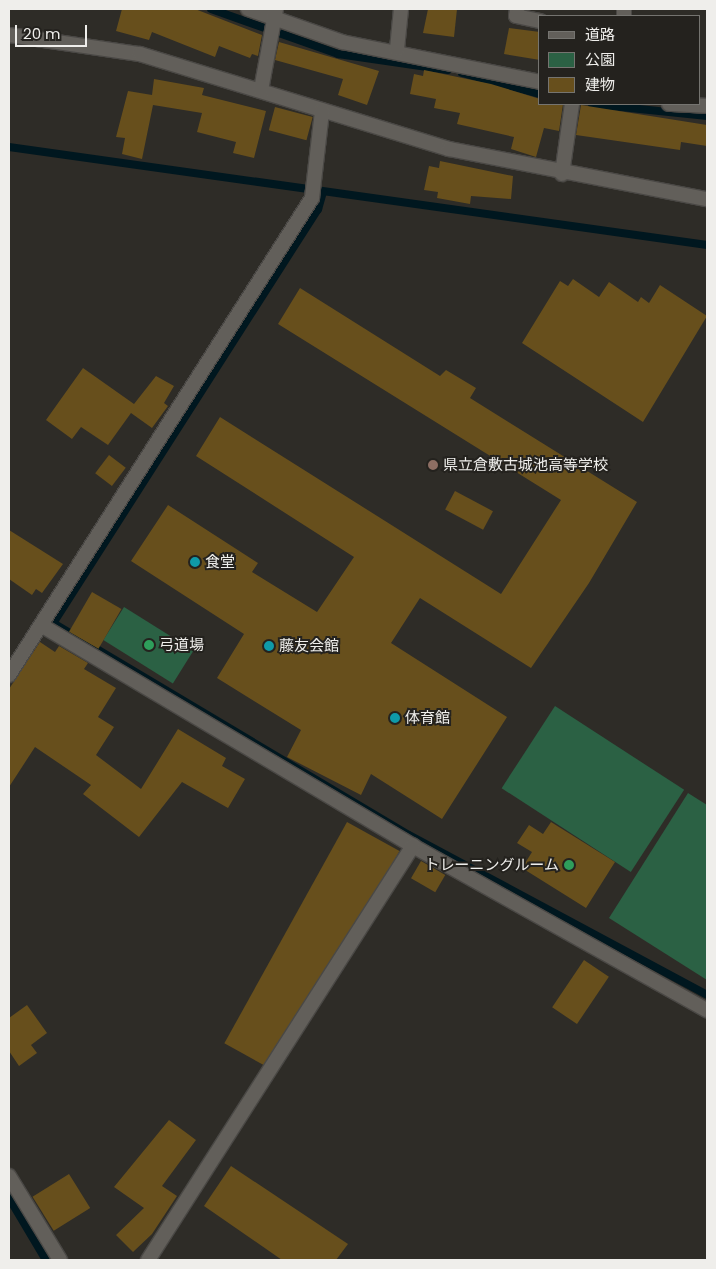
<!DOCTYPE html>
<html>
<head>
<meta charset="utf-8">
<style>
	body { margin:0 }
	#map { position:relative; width:716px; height:1269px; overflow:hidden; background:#2e2c27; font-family:Poppins,"Noto Sans JP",sans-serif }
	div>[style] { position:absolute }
	.green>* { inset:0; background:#2b6144; transform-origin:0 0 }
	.stream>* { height:8px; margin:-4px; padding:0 4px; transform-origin:4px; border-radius:4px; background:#00171f }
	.building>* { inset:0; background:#674f1c; transform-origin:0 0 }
	.roads { filter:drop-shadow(1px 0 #4a4845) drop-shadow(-1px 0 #4a4845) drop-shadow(0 1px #4a4845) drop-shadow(0 -1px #4a4845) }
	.minor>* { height:14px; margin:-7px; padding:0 7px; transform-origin:7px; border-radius:7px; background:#625f5a }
	.dots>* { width:14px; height:14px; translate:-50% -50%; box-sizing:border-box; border:2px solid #24221e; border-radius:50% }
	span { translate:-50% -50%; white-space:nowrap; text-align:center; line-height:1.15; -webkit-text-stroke:4px #24221e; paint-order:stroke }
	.poi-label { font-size:15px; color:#efeeeb }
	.left { translate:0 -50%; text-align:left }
	.right { translate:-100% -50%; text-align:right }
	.frame { position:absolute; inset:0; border:10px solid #efeeeb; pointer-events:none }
	.legend { position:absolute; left:538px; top:15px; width:162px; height:90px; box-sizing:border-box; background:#24221e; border:1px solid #757470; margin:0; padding:6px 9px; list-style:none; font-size:15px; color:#efeeeb }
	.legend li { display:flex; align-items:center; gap:10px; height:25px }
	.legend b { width:25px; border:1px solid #757470 }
	.scale { position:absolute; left:15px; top:25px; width:72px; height:22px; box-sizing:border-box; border:2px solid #efeeeb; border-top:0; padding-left:6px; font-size:15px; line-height:18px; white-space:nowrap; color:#efeeeb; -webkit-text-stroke:4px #24221e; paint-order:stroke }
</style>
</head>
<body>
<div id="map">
	<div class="green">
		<i style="left:124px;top:607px;width:82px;height:39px;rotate:32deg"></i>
		<i style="left:555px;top:706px;width:154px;height:98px;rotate:33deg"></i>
		<i style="clip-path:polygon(688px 793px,707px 805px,707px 980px,609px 918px)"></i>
	</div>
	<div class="stream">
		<i style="left:211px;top:9px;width:135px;rotate:19.5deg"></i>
		<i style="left:338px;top:54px;width:111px;rotate:8.3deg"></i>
		<i style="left:462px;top:73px;width:81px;rotate:15.1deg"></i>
		<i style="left:592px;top:104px;width:116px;rotate:6deg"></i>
		<i style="left:9px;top:147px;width:705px;rotate:7.99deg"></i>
		<i style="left:323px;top:192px;width:18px;rotate:106deg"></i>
		<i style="left:318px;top:209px;width:492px;rotate:122.6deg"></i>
		<i style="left:53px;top:623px;width:414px;rotate:30.8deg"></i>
		<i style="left:409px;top:835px;width:338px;rotate:28.2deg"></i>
		<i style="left:9px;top:1198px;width:72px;rotate:59.2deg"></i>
	</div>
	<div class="building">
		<i style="clip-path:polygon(122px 9px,195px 9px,262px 35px,258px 56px,252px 54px,250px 58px,219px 46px,215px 57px,152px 32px,149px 40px,116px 31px)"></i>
		<i style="clip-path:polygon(428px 9px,457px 9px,454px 37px,423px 33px)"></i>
		<i style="clip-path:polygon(509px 28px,540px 32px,540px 60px,504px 54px)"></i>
		<i style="clip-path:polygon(279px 42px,379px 71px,367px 105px,338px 95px,343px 79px,275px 60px)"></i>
		<i style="clip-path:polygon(424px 70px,491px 84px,540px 99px,540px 104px,563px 104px,559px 131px,544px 128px,536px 157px,511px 149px,514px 137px,457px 124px,460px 113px,434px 108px,436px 99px,410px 94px,414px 74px,423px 76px)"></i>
		<i style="clip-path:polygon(154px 79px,204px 88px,202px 95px,266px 111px,254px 158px,233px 153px,236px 142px,197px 132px,202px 113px,153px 105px,142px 159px,122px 154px,125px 138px,116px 137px,128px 91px,152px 95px)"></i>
		<i style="clip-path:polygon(581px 105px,707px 125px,707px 146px,681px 142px,680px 150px,576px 135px)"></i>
		<i style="left:275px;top:107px;width:39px;height:24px;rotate:15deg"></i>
		<i style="clip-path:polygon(440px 161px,513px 176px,511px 199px,471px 196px,470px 204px,437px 198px,438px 192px,424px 190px,429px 166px,439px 168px)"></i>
		<i style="clip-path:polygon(573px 279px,599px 297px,609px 282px,638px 302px,641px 297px,649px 303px,660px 285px,707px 316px,643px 422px,522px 343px,560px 281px,568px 286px)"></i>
		<i style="clip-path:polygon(300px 288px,440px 376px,446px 370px,476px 388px,470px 398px,637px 502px,589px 583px,531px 668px,420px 598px,391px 643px,507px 717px,442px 819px,371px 774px,361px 795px,287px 757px,301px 730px,217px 678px,244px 634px,131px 561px,168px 505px,258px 563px,252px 572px,317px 612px,354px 557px,196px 456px,220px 417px,501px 594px,561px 500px,278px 324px)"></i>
		<i style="clip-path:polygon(83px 368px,134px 404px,156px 376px,174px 386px,164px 403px,168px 406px,152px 428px,131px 413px,108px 445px,81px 427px,72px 439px,46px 420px)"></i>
		<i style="left:109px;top:455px;width:21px;height:23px;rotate:37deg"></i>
		<i style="left:455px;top:491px;width:43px;height:21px;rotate:28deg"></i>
		<i style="clip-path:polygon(9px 530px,63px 564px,42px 593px,36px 589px,32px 595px,9px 579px)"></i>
		<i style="left:92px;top:592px;width:34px;height:46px;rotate:30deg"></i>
		<i style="clip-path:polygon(40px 642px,55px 652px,59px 646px,88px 663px,84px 669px,116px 688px,98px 717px,114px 727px,96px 755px,141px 789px,178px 729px,226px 758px,222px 766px,245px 779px,228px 808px,182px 782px,139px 837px,83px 794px,91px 785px,35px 747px,9px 787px,9px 689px)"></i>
		<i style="left:347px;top:822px;width:60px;height:253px;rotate:29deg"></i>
		<i style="clip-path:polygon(551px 822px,615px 862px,586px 908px,522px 868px,532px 852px,517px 843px,529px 825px,543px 834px)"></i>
		<i style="left:421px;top:861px;width:28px;height:20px;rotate:30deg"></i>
		<i style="left:584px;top:960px;width:30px;height:57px;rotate:34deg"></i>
		<i style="clip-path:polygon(27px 1005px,47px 1033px,31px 1045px,37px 1053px,19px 1066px,9px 1051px,9px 1018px)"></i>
		<i style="clip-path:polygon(169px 1120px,196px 1140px,162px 1186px,177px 1196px,152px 1234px,133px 1252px,116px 1235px,144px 1208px,114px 1187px)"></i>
		<i style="clip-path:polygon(231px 1166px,348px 1244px,336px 1260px,282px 1260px,204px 1206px)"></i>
		<i style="left:69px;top:1174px;width:40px;height:43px;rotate:58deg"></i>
	</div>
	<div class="roads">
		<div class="minor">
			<i style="left:248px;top:9px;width:100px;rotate:19.3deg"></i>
			<i style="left:342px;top:42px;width:202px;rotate:11.4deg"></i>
			<i style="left:517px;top:9px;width:7px;rotate:98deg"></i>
			<i style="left:516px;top:16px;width:25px;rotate:12deg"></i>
			<i style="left:624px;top:16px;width:7px;rotate:-90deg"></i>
			<i style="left:9px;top:35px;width:132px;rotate:8.3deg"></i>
			<i style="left:140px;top:54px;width:323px;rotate:17.1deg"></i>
			<i style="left:449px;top:149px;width:263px;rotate:11deg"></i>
			<i style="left:397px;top:49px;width:40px;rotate:-84.3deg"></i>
			<i style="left:261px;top:90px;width:82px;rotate:-79.5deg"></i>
			<i style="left:669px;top:104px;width:38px;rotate:3deg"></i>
			<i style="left:562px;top:174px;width:71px;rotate:-81.9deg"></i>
			<i style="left:41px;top:625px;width:433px;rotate:30.7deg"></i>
			<i style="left:413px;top:846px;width:337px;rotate:29.2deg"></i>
			<i style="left:9px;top:675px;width:565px;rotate:-57.58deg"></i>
			<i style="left:312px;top:198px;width:88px;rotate:-83.4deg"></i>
			<i style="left:9px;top:1176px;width:98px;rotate:58.7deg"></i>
			<i style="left:148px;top:1260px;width:492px;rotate:-57.4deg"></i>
		</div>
	</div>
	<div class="dots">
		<i style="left:433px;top:465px;background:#8d6e63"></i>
		<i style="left:195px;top:562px;background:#0f9aa8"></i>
		<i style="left:149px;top:645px;background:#2e9e5b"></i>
		<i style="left:269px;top:646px;background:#0f9aa8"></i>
		<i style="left:395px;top:718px;background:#0f9aa8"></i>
		<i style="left:569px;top:865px;background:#2e9e5b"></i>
	</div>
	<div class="poi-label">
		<span class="left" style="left:443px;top:465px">県立倉敷古城池高等学校</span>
		<span class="left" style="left:205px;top:562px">食堂</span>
		<span class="left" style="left:159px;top:645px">弓道場</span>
		<span class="left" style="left:279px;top:646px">藤友会館</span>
		<span class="left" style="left:405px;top:718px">体育館</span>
		<span class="right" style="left:559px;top:865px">トレーニングルーム</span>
	</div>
	<div class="frame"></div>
	<ul class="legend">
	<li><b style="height:6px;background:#625f5a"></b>道路</li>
	<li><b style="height:14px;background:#2b6144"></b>公園</li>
	<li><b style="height:14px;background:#674f1c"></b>建物</li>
	</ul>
	<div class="scale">20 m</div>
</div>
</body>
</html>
